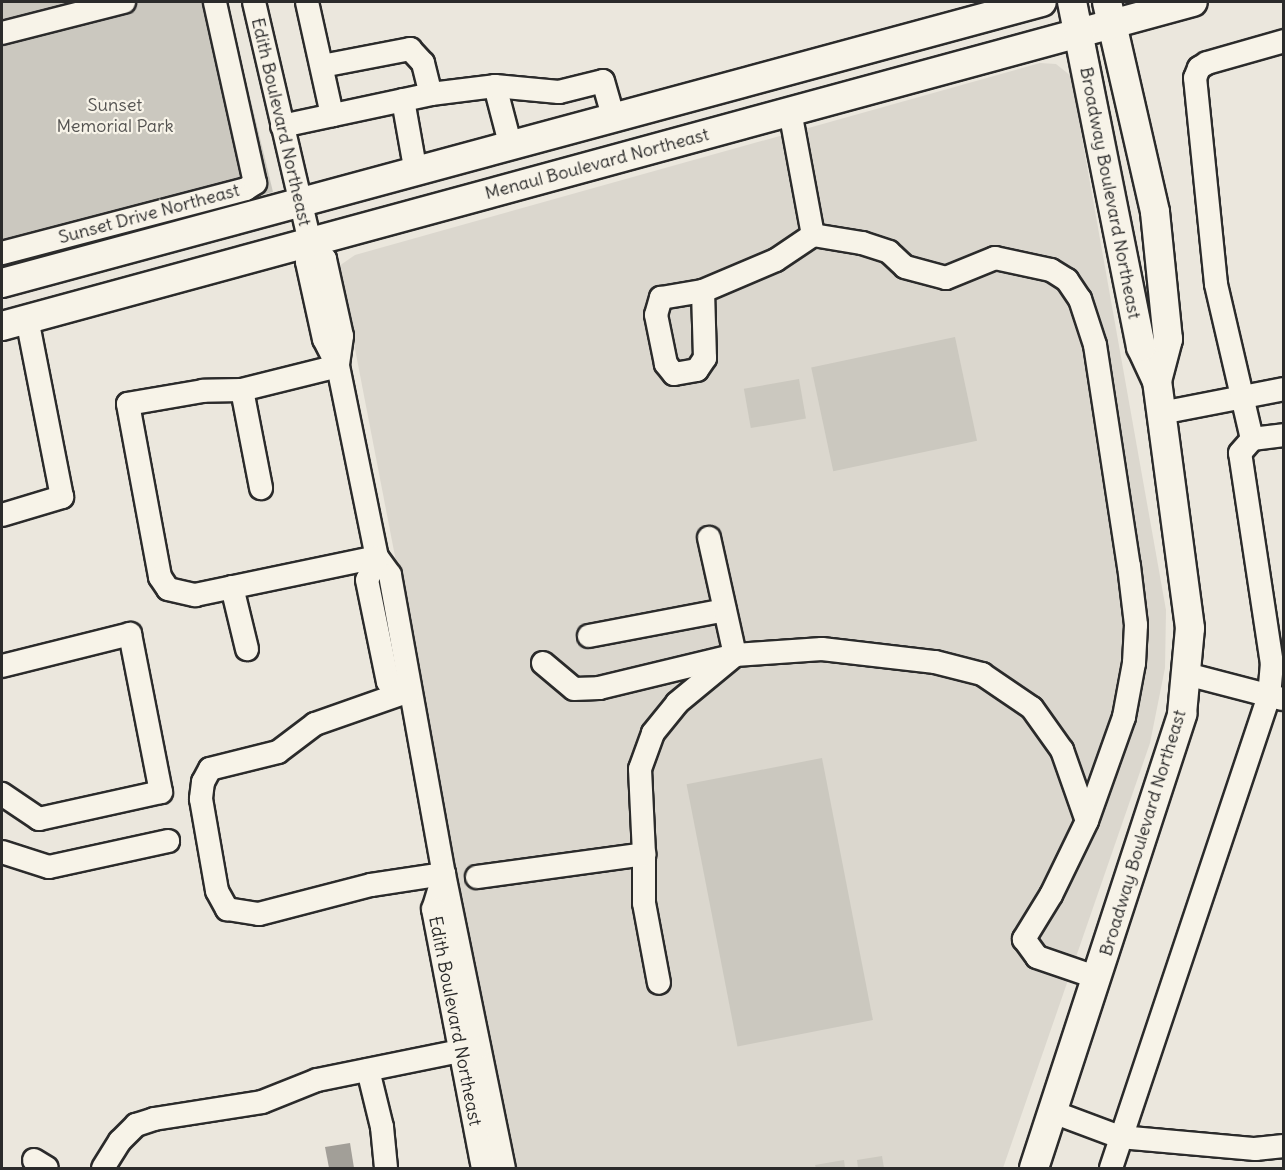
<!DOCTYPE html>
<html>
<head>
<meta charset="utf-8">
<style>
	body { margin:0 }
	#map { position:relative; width:1285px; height:1170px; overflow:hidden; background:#ebe7dd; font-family:Delius,sans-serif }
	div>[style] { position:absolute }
	.built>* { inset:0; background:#dbd7ce }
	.green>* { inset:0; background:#cbc8bf; transform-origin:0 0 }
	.water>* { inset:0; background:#a29f98 }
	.roads { filter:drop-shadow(2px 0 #2b2b2b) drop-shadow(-2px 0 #2b2b2b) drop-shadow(0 2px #2b2b2b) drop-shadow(0 -2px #2b2b2b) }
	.minor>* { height:22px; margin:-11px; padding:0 11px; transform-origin:11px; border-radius:11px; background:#f7f3e8 }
	.major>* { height:28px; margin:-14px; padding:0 14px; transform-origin:14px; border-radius:14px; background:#f7f3e8 }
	span { translate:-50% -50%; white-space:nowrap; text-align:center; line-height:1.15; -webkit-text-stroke:4.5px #f7f3e8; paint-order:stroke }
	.park-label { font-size:18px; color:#535250 }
	.street-label { font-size:18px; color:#2b2b2b }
	.frame { position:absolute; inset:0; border:3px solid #2b2b2b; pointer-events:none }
</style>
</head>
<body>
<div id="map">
	<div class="built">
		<i style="clip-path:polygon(1040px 63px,1056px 64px,1071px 76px,1166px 610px,1165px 668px,1150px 743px,1003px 1168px,513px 1168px,339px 266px,355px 255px)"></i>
	</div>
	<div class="green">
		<i style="clip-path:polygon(2px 2px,227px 2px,273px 192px,2px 263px)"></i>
		<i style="left:955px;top:337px;width:106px;height:147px;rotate:78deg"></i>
		<i style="left:799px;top:379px;width:40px;height:56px;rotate:80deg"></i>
		<i style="left:822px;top:758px;width:267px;height:138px;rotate:79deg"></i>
		<i style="clip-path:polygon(882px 1156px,884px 1168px,858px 1168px,857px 1160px)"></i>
		<i style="clip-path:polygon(844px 1160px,845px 1168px,816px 1168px,815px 1165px)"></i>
	</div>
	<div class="water">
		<i style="clip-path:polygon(350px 1143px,354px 1168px,329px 1168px,325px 1147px)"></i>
	</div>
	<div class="roads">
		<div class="minor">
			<i style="left:254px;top:2px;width:247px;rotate:76.9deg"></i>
			<i style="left:310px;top:243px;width:19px;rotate:99deg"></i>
			<i style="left:307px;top:262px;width:79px;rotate:77.6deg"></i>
			<i style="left:324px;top:339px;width:30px;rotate:63deg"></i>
			<i style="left:338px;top:366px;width:195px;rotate:78.5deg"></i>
			<i style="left:377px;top:557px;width:22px;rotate:54deg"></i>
			<i style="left:390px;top:575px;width:304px;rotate:79.8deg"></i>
			<i style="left:444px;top:874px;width:300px;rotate:78.5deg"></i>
			<i style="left:307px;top:2px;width:116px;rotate:77.5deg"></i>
			<i style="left:2px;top:33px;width:126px;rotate:-14.3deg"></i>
			<i style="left:322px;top:66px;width:90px;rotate:-10.9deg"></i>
			<i style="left:410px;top:49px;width:19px;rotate:47deg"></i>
			<i style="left:423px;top:63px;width:32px;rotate:76deg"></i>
			<i style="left:495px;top:86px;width:63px;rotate:75.3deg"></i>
			<i style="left:403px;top:100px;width:74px;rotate:79.9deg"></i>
			<i style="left:790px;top:111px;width:126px;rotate:79.5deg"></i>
			<i style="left:813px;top:235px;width:50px;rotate:9.3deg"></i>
			<i style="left:862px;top:243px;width:28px;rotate:18deg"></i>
			<i style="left:889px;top:252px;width:22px;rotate:43deg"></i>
			<i style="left:905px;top:267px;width:42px;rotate:15deg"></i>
			<i style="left:946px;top:278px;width:53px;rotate:-22.2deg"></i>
			<i style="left:995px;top:258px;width:57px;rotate:12.1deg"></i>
			<i style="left:1051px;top:270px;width:19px;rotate:32deg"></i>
			<i style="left:1067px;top:280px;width:23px;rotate:56deg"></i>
			<i style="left:1080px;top:299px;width:48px;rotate:71.9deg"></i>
			<i style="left:1095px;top:345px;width:224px;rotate:81.3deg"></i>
			<i style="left:1129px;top:566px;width:59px;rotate:83.2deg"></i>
			<i style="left:1136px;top:625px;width:38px;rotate:93deg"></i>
			<i style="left:1134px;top:663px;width:55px;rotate:100.5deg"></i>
			<i style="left:1124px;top:717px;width:110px;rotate:109.6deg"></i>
			<i style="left:1087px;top:821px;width:82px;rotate:115.9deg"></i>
			<i style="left:1051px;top:895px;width:52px;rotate:121.5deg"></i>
			<i style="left:1024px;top:939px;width:22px;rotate:54deg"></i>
			<i style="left:1037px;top:957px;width:65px;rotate:19deg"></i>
			<i style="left:282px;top:126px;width:152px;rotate:-12.1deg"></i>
			<i style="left:431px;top:94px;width:64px;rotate:-7.1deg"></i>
			<i style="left:495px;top:86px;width:64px;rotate:5.4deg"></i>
			<i style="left:559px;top:92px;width:45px;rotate:-14deg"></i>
			<i style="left:603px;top:81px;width:40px;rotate:74deg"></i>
			<i style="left:310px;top:243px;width:22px;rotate:47deg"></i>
			<i style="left:325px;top:259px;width:79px;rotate:77.6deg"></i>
			<i style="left:342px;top:336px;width:30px;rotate:98deg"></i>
			<i style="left:2px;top:253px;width:252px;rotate:-14.7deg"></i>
			<i style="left:246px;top:189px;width:11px;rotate:-34deg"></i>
			<i style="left:255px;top:183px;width:185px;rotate:-102.5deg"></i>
			<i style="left:703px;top:291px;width:67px;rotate:88.3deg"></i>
			<i style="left:705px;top:358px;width:14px;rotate:124deg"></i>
			<i style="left:697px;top:370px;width:23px;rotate:170deg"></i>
			<i style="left:674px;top:374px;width:13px;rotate:-129deg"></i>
			<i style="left:666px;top:364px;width:50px;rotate:-101.5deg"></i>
			<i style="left:656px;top:315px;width:18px;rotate:-74deg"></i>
			<i style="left:661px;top:298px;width:43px;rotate:-9.5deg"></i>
			<i style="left:703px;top:291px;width:79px;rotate:-23deg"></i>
			<i style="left:776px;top:260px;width:45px;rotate:-34deg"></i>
			<i style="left:338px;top:366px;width:99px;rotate:166deg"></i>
			<i style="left:242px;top:390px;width:39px;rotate:179deg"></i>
			<i style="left:203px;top:391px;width:76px;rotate:170.2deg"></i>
			<i style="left:128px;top:404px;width:176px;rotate:79.5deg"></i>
			<i style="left:160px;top:577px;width:14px;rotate:56deg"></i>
			<i style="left:168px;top:589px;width:28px;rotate:13deg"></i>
			<i style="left:195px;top:595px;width:186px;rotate:-11.8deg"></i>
			<i style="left:242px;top:390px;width:100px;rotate:79deg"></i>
			<i style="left:1161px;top:413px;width:125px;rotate:-11deg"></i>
			<i style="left:1252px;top:439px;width:32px;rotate:-7deg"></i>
			<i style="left:2px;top:515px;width:63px;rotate:-16.7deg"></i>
			<i style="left:62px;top:497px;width:181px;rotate:-101.1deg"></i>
			<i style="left:377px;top:557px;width:25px;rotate:113deg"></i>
			<i style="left:367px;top:580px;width:104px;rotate:78.4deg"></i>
			<i style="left:388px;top:682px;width:23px;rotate:23deg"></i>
			<i style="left:232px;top:587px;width:64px;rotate:76.4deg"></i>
			<i style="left:589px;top:636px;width:138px;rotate:-10.8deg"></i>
			<i style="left:543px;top:663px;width:40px;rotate:40deg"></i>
			<i style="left:574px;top:689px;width:25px;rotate:-2deg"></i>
			<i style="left:599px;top:688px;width:140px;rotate:-13.6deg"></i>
			<i style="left:735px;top:655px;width:120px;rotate:-102.5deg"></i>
			<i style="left:2px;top:666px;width:132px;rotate:-14deg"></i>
			<i style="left:130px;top:634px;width:161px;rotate:78.9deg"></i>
			<i style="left:161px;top:792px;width:125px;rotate:167.5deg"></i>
			<i style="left:39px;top:819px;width:45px;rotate:-146deg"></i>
			<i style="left:1186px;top:674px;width:99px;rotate:14.6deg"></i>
			<i style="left:409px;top:691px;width:100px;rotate:160.7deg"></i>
			<i style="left:315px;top:724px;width:46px;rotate:142.9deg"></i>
			<i style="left:278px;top:752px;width:70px;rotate:166deg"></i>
			<i style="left:210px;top:769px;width:15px;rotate:118deg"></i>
			<i style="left:203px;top:782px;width:17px;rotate:97deg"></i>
			<i style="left:201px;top:799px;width:93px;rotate:80.1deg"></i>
			<i style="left:217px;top:891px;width:21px;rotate:61deg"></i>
			<i style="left:227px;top:909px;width:32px;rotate:9deg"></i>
			<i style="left:259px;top:914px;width:116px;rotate:-14.5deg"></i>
			<i style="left:371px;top:885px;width:74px;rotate:-8.6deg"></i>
			<i style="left:2px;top:852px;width:49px;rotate:17.7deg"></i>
			<i style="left:49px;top:867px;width:122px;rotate:-12.3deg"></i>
			<i style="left:644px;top:854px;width:49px;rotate:90deg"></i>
			<i style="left:644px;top:903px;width:81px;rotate:79.4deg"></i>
			<i style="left:444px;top:874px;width:37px;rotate:107deg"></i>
			<i style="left:433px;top:909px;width:264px;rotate:79.1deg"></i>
			<i style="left:477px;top:877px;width:169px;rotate:-7.8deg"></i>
			<i style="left:644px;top:854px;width:85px;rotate:-92.7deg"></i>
			<i style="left:640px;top:769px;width:38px;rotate:-70deg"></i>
			<i style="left:653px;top:733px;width:38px;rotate:-51deg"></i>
			<i style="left:677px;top:703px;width:75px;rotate:-39.6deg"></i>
			<i style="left:735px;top:655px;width:87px;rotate:-3.9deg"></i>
			<i style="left:822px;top:649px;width:114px;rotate:6.6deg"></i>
			<i style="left:935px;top:662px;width:49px;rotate:14.3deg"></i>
			<i style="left:982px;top:674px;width:60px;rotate:34.2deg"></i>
			<i style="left:1032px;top:708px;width:52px;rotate:54.5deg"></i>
			<i style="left:1062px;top:750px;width:75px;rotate:70.6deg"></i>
			<i style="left:368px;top:1070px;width:59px;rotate:76.2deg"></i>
			<i style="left:382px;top:1127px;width:41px;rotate:84.4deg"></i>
			<i style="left:1053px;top:1112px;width:72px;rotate:20.5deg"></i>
			<i style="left:1120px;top:1137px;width:136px;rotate:5.1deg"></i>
			<i style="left:1255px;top:1149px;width:29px;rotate:-6deg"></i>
			<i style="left:34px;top:1160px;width:15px;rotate:32deg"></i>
			<i style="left:103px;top:1168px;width:32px;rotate:-58deg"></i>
			<i style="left:120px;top:1141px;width:23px;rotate:-45deg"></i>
			<i style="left:136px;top:1125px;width:19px;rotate:-18deg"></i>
			<i style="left:154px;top:1119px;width:109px;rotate:-8.9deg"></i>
			<i style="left:262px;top:1102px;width:59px;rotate:-21.8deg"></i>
			<i style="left:317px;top:1080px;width:165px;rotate:-11.5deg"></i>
			<i style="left:1111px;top:1168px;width:497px;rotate:-71.5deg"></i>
			<i style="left:1269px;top:697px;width:33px;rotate:-85deg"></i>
			<i style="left:1272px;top:664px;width:213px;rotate:-98.6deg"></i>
			<i style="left:1240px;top:453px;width:18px;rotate:-49deg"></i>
			<i style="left:1252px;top:439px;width:159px;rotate:-103.1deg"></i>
			<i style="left:1216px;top:284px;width:207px;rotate:-95.8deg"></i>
			<i style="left:1195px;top:78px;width:11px;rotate:-68deg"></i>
			<i style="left:1199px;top:68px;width:9px;rotate:-32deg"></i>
			<i style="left:1207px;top:63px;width:80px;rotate:-15.9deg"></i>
		</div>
		<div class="major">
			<i style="left:1107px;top:2px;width:215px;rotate:77.1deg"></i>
			<i style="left:1155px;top:212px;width:128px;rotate:84.2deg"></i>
			<i style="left:1168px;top:339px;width:43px;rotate:104.7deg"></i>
			<i style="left:2px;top:283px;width:1077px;rotate:-15.12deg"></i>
			<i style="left:2px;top:326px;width:1234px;rotate:-15.22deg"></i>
			<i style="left:1034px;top:1168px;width:478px;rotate:-71.9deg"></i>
			<i style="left:1182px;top:714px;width:86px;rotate:-84.7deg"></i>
			<i style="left:1190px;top:628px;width:249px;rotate:-97.6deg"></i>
			<i style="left:1157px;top:381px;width:38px;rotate:-115deg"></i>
			<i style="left:1141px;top:347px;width:352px;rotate:-101.3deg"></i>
		</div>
	</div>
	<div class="park-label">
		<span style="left:115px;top:116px">Sunset<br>Memorial Park</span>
	</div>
	<div class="street-label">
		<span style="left:281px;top:122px;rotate:77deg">Edith Boulevard Northeast</span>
		<span style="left:597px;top:164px;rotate:-15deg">Menaul Boulevard Northeast</span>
		<span style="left:1110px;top:193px;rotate:79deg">Broadway Boulevard Northeast</span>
		<span style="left:149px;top:214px;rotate:-15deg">Sunset Drive Northeast</span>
		<span style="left:1143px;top:833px;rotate:-73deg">Broadway Boulevard Northeast</span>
		<span style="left:455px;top:1021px;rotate:79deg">Edith Boulevard Northeast</span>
	</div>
	<div class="frame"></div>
</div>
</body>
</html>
